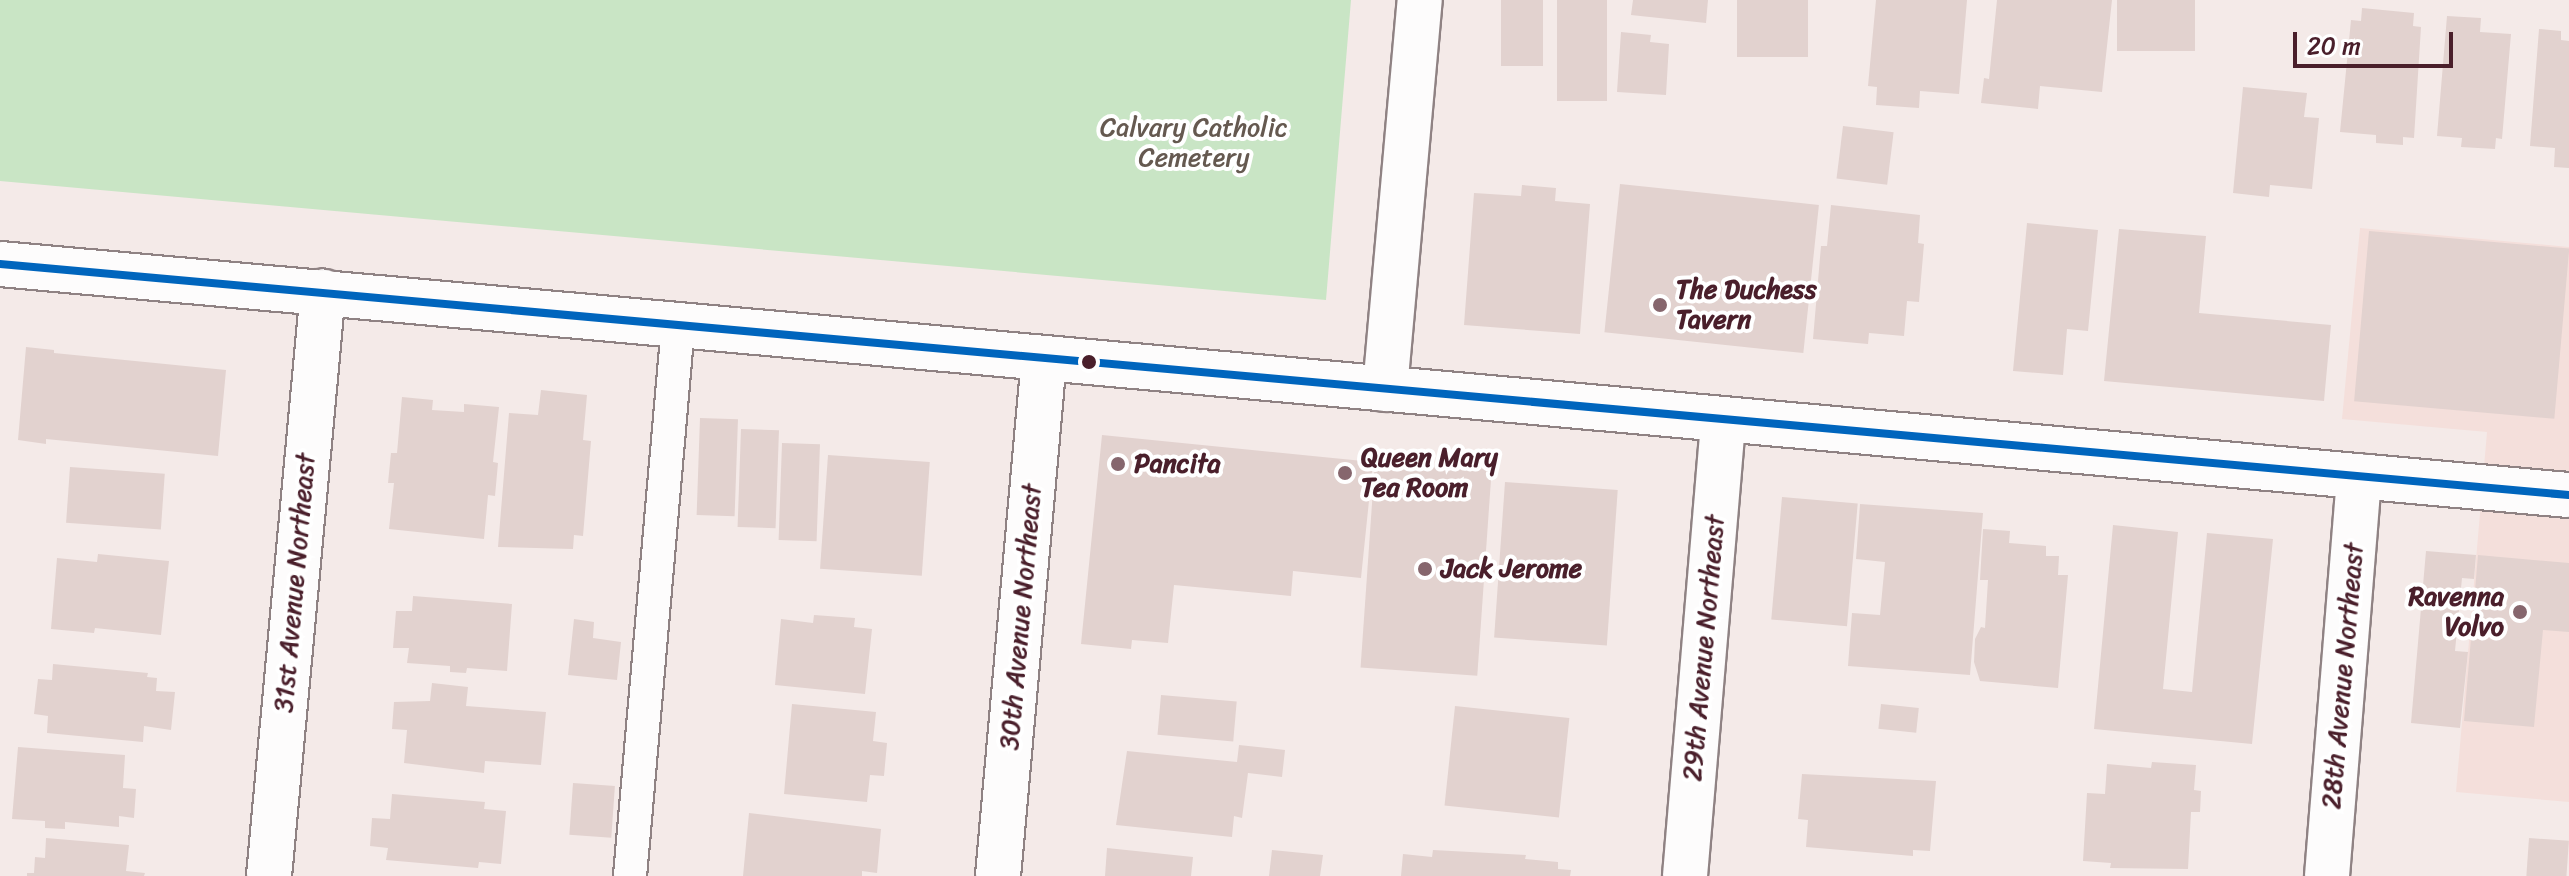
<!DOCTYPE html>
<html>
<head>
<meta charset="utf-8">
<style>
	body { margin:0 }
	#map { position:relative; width:2569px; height:876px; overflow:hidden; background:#f4eae8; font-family:Sriracha,sans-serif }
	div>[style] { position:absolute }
	.built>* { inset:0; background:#f4dfdb }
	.green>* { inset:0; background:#c9e5c5 }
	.building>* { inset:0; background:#e2d2cf; transform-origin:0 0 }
	.roads { filter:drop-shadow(2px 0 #8f8283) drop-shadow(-2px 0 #8f8283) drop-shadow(0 2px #8f8283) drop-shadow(0 -2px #8f8283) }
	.lane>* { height:32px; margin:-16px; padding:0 16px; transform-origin:16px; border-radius:16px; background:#fdfcfc }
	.street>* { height:44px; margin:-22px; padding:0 22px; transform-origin:22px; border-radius:22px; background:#fdfcfc }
	.secondary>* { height:44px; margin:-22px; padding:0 22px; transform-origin:22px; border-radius:22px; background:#fdfcfc }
	.bus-1>* { height:8px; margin:-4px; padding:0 4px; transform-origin:4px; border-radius:4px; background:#0065bd }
	.dots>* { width:22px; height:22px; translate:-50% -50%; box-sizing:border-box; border:4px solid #fff; border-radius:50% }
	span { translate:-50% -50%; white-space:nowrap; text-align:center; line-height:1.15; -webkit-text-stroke:8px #fff; paint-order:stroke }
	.park-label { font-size:26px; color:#655950 }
	.poi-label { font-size:26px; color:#4a1f2b; font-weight:700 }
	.left { translate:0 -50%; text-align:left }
	.right { translate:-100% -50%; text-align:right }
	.street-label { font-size:26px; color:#4a1f2b }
	.scale { position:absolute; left:2293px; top:32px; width:160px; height:36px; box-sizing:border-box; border:4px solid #4a1f2b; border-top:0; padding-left:10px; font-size:24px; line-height:28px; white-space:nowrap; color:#4a1f2b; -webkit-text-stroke:6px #fff; paint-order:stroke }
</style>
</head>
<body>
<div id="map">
	<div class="built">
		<i style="clip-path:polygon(2360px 228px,2569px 247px,2569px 802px,2456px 792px,2487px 432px,2342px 419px)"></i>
	</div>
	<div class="green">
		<i style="clip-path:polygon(0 0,1351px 0,1326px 300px,0 181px)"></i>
	</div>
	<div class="building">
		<i style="left:1501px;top:0;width:42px;height:66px"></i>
		<i style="left:1557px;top:0;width:50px;height:101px"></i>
		<i style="clip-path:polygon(1633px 0,1708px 0,1706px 23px,1631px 15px)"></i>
		<i style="left:1737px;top:0;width:71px;height:57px"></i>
		<i style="clip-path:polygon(1876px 0,1967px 0,1959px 94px,1920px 91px,1919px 108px,1876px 105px,1877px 87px,1868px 86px)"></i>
		<i style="clip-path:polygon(1997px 0,2112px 0,2102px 92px,2040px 86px,2038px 109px,1981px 103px,1984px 78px,1989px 79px)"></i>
		<i style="left:2117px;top:0;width:78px;height:51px"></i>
		<i style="clip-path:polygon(2362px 8px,2414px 13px,2413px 26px,2421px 27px,2414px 138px,2403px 137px,2403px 145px,2376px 143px,2376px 135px,2340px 132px,2351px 20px,2361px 21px)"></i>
		<i style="clip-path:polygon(2447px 16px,2481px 18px,2480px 32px,2511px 34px,2502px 139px,2496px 138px,2495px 149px,2461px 147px,2462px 138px,2437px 136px)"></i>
		<i style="clip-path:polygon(2539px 29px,2561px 31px,2561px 40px,2569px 41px,2569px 168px,2554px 167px,2555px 148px,2530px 146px)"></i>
		<i style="clip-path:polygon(1621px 32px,1651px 35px,1650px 42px,1669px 44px,1666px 95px,1617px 92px)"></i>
		<i style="clip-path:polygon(2243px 87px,2307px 93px,2304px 117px,2319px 118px,2312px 189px,2270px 185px,2269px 197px,2233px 193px)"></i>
		<i style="left:1843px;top:126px;width:51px;height:53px;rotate:7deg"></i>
		<i style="left:1620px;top:184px;width:200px;height:149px;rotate:6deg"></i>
		<i style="clip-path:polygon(1522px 185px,1556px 188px,1555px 201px,1590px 204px,1580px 334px,1464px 325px,1474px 193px,1521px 196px)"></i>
		<i style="clip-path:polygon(1831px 205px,1920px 215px,1918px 243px,1924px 244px,1919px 302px,1907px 301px,1904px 336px,1869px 333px,1868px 344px,1813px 339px,1821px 246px,1827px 246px)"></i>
		<i style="clip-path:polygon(2027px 223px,2098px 230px,2088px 331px,2067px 329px,2063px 375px,2013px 371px)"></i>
		<i style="clip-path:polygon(2119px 229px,2206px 236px,2199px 313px,2331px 325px,2324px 401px,2104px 381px)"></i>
		<i style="left:2369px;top:231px;width:201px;height:171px;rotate:5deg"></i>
		<i style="clip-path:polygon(26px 347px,54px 350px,54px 353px,226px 370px,218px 456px,46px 439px,46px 444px,18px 440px)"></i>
		<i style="clip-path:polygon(541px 390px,587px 395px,583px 440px,591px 441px,583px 536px,574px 535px,573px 549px,498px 547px,509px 413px,538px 415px)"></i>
		<i style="clip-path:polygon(402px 397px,433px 400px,432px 410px,464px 412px,464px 404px,499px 407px,493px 462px,498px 463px,495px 496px,488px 495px,484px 539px,389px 529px,394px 483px,388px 483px,391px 453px,397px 453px)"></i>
		<i style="left:700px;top:418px;width:38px;height:97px;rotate:2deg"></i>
		<i style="left:741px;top:429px;width:38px;height:98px;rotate:2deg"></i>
		<i style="clip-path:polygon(1102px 435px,1373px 462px,1361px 578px,1293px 571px,1291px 596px,1174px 585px,1168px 643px,1132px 640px,1131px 649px,1081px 644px)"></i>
		<i style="left:782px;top:443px;width:38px;height:97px;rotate:2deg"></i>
		<i style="left:828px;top:455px;width:102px;height:114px;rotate:4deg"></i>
		<i style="left:1375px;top:461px;width:117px;height:207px;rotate:4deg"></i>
		<i style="left:70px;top:467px;width:95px;height:56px;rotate:4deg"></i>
		<i style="left:1505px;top:482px;width:113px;height:156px;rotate:4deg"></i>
		<i style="left:1782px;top:497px;width:76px;height:123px;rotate:5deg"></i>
		<i style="clip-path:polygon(1860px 504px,1983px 513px,1970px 675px,1848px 666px,1852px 613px,1880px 615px,1885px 562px,1856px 559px)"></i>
		<i style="clip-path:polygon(2113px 525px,2178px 532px,2163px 689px,2192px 692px,2207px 533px,2273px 539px,2252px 744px,2094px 729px)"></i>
		<i style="clip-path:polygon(1983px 529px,2010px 531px,2009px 543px,2046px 546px,2046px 556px,2059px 556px,2058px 575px,2068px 575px,2058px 688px,1980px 681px,1974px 662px,1975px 639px,1981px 627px,1985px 628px,1988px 580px,1980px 580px)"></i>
		<i style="clip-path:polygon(2426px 551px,2476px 555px,2474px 579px,2462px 578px,2455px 651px,2468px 652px,2460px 728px,2411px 723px)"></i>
		<i style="clip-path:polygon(98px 554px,169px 561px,161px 635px,95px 628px,94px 633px,51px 629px,57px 558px,97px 562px)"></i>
		<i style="clip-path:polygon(2478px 555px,2569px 563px,2569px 632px,2543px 630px,2534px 727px,2464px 721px)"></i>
		<i style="clip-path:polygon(413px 596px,512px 604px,507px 671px,467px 668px,466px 673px,450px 672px,450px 666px,407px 663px,409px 648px,393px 648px,396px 611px,412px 611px)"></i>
		<i style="clip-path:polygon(814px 615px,855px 618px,854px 627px,872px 629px,865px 694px,775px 685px,781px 619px,813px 623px)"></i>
		<i style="clip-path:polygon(574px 619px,594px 622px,593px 638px,621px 642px,617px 680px,568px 675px)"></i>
		<i style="clip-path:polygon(53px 664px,148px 673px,147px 677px,157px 678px,156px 691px,175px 692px,171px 730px,144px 726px,143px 742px,47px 733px,48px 716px,34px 714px,38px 679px,52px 680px)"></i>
		<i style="clip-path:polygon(432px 683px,468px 687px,466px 706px,546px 712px,541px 765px,485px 761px,484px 773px,404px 763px,407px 730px,392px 729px,394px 702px,430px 701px)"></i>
		<i style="left:1161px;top:695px;width:76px;height:40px;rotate:5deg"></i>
		<i style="clip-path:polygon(792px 704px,876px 712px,873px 741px,887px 743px,884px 776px,870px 775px,867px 802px,784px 794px)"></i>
		<i style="left:1881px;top:704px;width:38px;height:25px;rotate:6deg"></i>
		<i style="left:1455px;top:706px;width:115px;height:100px;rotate:6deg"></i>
		<i style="clip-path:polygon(1239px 745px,1285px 750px,1282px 777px,1248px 773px,1242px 818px,1234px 816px,1232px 837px,1116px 825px,1127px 751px,1237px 762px)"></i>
		<i style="clip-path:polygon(18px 747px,125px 755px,123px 788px,136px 789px,134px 818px,119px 816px,119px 827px,65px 822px,65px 829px,45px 828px,45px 821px,12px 819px)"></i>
		<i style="clip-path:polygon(2152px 762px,2196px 765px,2194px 790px,2201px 791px,2200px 812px,2191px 812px,2188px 869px,2110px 868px,2111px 863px,2083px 861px,2087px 793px,2105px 794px,2107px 764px,2151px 768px)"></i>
		<i style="clip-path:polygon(1802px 774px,1936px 781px,1930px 851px,1913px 850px,1913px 856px,1806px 847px,1808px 820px,1798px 819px)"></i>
		<i style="left:573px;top:783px;width:42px;height:52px;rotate:4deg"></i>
		<i style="clip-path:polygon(392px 794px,485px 802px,484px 809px,506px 811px,501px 864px,479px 862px,478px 868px,386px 860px,388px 848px,370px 846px,372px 818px,390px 819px)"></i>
		<i style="clip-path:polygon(749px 813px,881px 829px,877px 873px,862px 871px,862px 876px,743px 876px)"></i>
		<i style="clip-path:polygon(46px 838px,129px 845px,126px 871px,145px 873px,144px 876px,27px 876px,27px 873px,34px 873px,35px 857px,45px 858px)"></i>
		<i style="left:2529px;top:838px;width:40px;height:38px;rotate:4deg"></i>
		<i style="clip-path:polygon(1107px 848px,1193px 857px,1191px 876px,1105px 876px)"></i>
		<i style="clip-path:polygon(1272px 850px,1323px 855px,1320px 876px,1269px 876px)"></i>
		<i style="clip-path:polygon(1433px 850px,1526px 855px,1525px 859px,1558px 862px,1558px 869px,1571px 870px,1570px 876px,1401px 876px,1403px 854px,1432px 857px)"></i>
	</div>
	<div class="roads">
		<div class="lane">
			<i style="left:630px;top:876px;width:552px;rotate:-85.01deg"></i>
		</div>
		<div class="street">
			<i style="left:1385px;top:389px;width:391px;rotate:-84.9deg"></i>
			<i style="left:269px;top:876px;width:587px;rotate:-84.73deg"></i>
			<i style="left:998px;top:876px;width:519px;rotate:-84.92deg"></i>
			<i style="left:1685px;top:876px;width:458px;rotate:-85.2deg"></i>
			<i style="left:2327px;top:876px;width:401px;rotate:-85.4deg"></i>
		</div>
		<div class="secondary">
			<i style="left:0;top:264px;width:2579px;rotate:5.14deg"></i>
		</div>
	</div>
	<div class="bus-1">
		<i style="left:0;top:264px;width:2579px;rotate:5.14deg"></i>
	</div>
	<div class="dots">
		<i style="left:1660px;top:305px;background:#86666d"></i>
		<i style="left:1089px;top:362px;background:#4a1f2b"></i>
		<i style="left:1118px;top:464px;background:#86666d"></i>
		<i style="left:1345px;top:473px;background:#86666d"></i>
		<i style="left:1425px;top:569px;background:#86666d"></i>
		<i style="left:2520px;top:612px;background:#86666d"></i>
	</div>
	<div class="park-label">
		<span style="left:1194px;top:143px">Calvary Catholic<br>Cemetery</span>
	</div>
	<div class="poi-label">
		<span class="left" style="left:1676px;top:305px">The Duchess<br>Tavern</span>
		<span class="left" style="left:1361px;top:473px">Queen Mary<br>Tea Room</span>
		<span class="left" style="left:1134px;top:464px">Pancita</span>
		<span class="left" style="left:1441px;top:569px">Jack Jerome</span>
		<span class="right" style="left:2504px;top:612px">Ravenna<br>Volvo</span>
	</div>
	<div class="street-label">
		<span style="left:295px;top:583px;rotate:-85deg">31st Avenue Northeast</span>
		<span style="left:1021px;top:617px;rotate:-85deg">30th Avenue Northeast</span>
		<span style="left:1704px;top:648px;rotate:-85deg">29th Avenue Northeast</span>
		<span style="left:2343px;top:676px;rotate:-85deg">28th Avenue Northeast</span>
	</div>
	<div class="scale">20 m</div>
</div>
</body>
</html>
